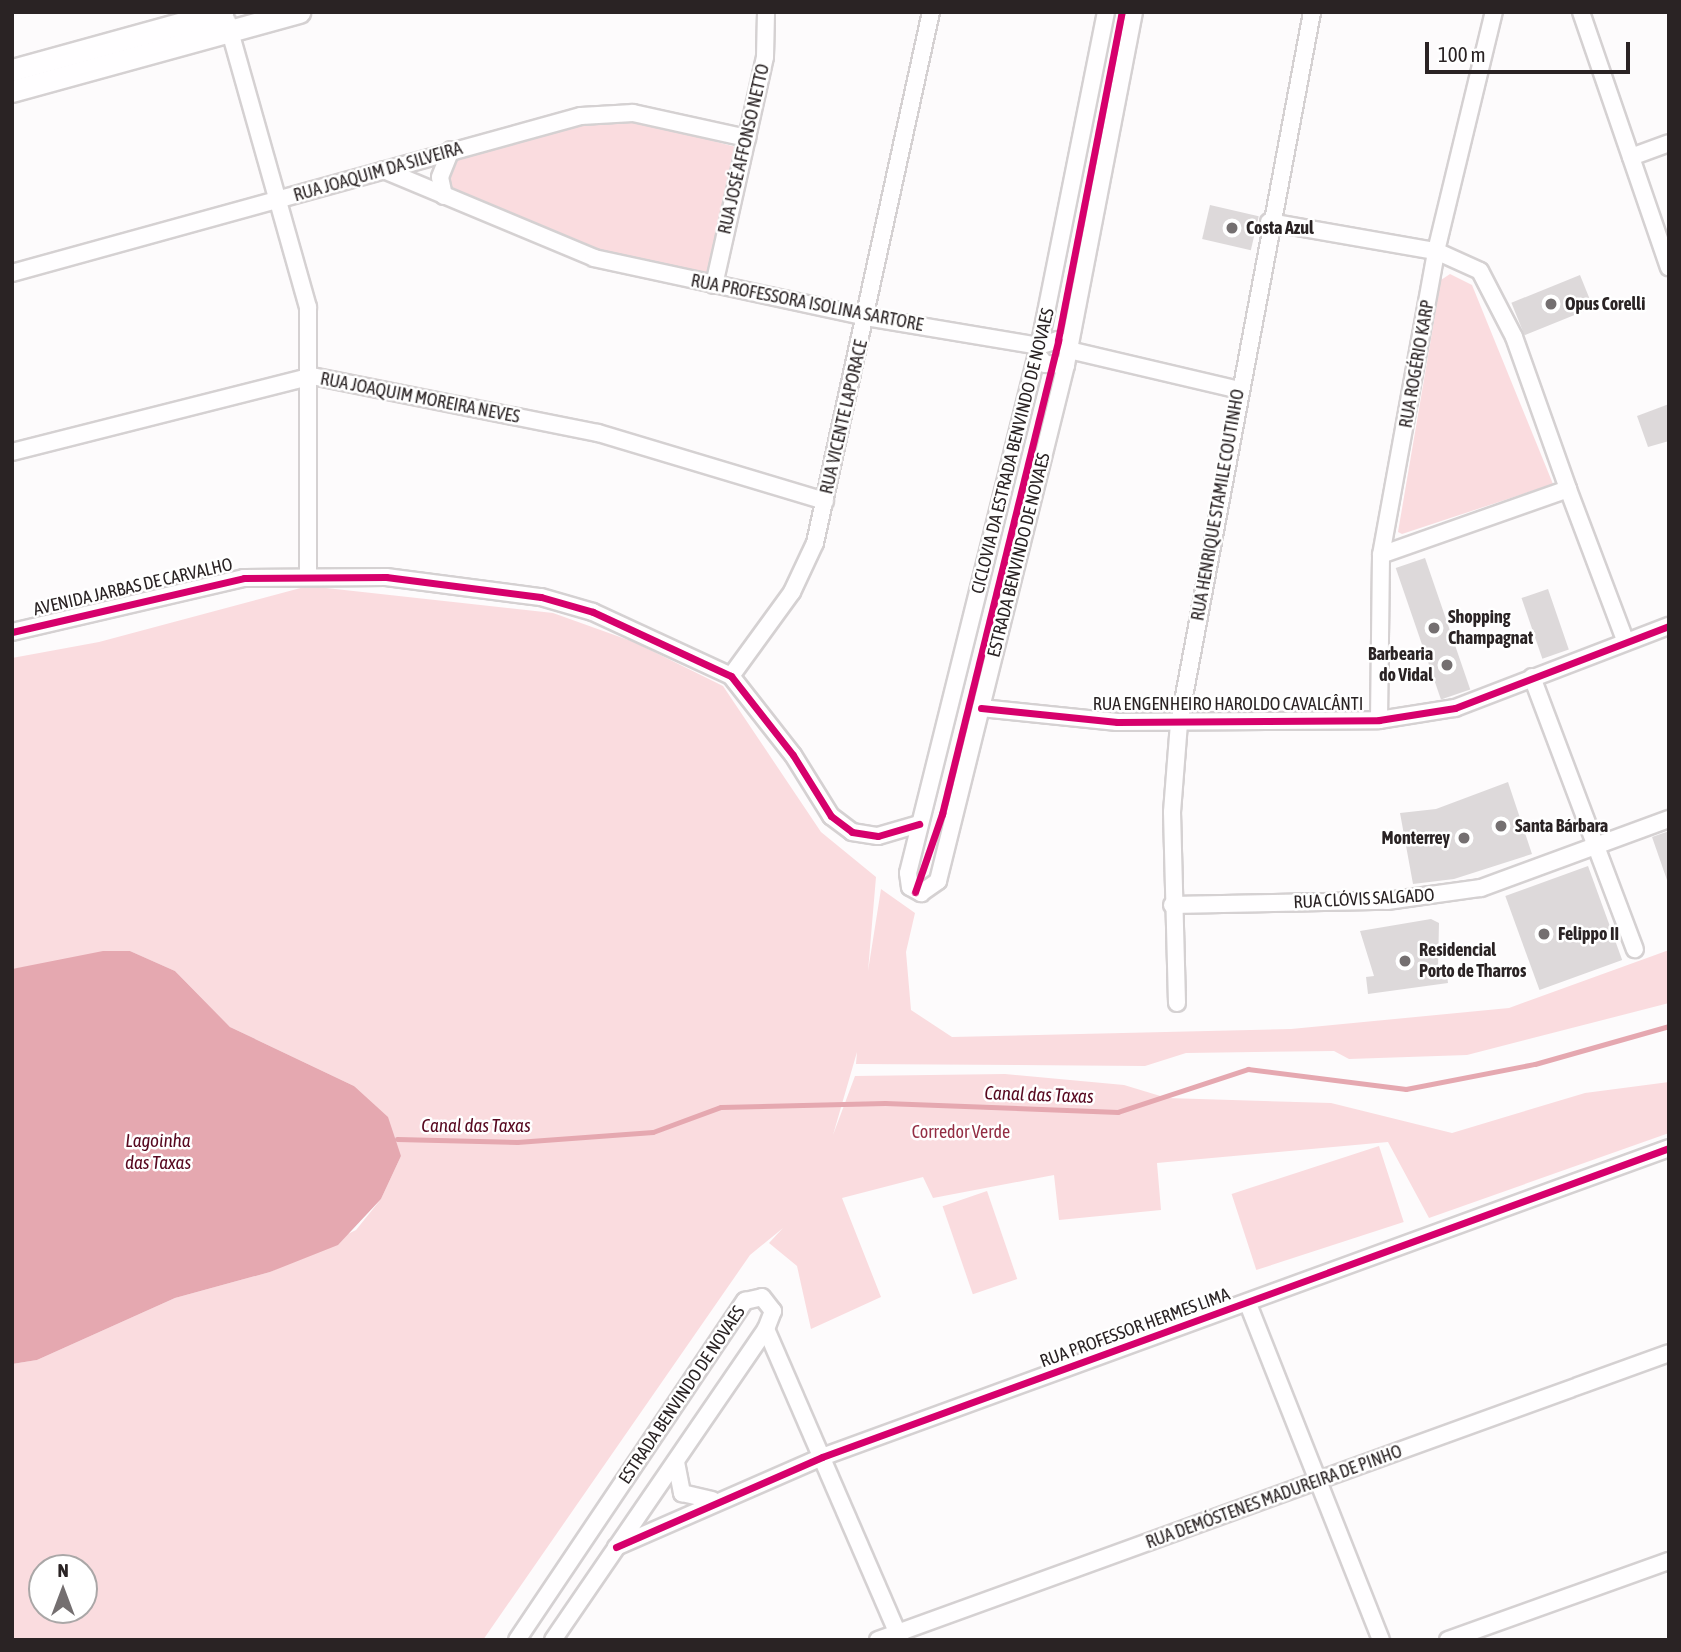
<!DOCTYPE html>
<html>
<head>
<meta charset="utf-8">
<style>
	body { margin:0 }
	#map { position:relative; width:1681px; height:1652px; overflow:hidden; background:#fdfbfc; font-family:"Asap Condensed",sans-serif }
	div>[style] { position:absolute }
	.green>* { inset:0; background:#fadcdf; transform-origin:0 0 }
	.water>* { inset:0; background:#e5a8b0 }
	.stream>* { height:4.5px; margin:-2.25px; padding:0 2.25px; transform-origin:2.25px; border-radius:2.25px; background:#e5a8b0 }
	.building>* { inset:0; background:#ddd9da; transform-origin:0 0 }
	.roads { filter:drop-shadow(2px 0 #d5d1d2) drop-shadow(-2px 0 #d5d1d2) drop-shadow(0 2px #d5d1d2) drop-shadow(0 -2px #d5d1d2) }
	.minor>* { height:16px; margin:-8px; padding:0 8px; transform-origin:8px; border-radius:8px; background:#fffeff }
	.tertiary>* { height:21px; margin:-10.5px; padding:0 10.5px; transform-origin:10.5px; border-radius:10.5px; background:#fffeff }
	.cycleway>* { height:7px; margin:-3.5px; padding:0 3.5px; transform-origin:3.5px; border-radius:3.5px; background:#d6006c }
	.dots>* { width:19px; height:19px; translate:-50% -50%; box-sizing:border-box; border:4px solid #fff; border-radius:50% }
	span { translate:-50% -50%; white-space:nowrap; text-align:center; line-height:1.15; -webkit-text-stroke:5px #fff; paint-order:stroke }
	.street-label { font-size:18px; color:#2a2324 }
	.poi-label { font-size:18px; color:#2a2324; font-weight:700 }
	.left { translate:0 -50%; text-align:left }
	.right { translate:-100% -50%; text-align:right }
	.park-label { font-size:18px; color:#932d43 }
	.water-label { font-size:19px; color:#57081f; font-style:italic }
	.frame { position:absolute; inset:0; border:14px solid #2a2324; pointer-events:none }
	.north { position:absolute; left:28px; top:1554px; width:70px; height:70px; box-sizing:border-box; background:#fff; border:2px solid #aaa7a7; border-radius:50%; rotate:0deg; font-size:19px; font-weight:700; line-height:28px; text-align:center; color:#2a2324 }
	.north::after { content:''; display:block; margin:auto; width:24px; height:32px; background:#746f70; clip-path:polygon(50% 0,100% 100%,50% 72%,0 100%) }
	.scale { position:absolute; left:1425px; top:42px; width:205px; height:32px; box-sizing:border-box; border:4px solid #2a2324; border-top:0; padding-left:9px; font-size:21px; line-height:24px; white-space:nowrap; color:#2a2324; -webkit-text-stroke:5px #fff; paint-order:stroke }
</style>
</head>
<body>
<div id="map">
	<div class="green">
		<i style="clip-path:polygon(595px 121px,641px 122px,736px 147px,711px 276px,570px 246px,451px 191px,444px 175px,452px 157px)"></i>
		<i style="clip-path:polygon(1450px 274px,1472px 285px,1553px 484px,1402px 534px,1398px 532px,1441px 280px)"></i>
		<i style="clip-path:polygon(evenodd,308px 586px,553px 613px,634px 642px,723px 686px,821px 832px,876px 877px,868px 971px,881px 889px,915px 913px,906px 952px,911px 1010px,952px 1037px,1291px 1029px,1509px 1008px,1669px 950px,1669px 1003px,1467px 1055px,1349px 1059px,1334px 1051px,1186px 1053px,1145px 1066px,856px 1064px,857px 1052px,833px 1135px,855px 1076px,1005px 1074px,1124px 1085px,1167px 1098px,1331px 1103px,1452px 1133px,1585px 1093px,1669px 1082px,1669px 1133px,1429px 1218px,1388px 1142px,1102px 1168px,1157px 1163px,1161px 1210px,1059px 1220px,1054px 1175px,933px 1198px,923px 1177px,842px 1198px,881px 1297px,811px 1329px,797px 1266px,769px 1243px,783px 1228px,750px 1255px,483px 1640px,12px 1640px,12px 1364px,37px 1360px,175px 1298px,270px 1272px,356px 1230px,381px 1199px,401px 1156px,354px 1086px,230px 1027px,175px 971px,130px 951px,12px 969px,12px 658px,99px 642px,308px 586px,42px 1568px,84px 1568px,84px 1610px,42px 1610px,42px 1568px)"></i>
		<i style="left:1379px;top:1146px;width:80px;height:155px;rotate:72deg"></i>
		<i style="left:987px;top:1191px;width:93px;height:47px;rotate:71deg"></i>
	</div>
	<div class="water">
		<i style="clip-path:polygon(103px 951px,130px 951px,175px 971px,230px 1027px,354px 1086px,388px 1117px,401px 1156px,381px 1199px,338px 1245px,270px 1272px,175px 1298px,37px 1360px,12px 1364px,12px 969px)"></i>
	</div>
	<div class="stream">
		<i style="left:397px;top:1139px;width:120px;rotate:1.4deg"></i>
		<i style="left:517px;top:1142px;width:136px;rotate:-4.2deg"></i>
		<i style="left:653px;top:1132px;width:72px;rotate:-20.2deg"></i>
		<i style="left:721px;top:1107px;width:164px;rotate:-1.4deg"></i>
		<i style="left:885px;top:1103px;width:233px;rotate:2.2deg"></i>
		<i style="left:1118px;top:1112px;width:137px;rotate:-18.3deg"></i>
		<i style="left:1248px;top:1069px;width:159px;rotate:7.2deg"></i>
		<i style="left:1406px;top:1089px;width:131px;rotate:-11deg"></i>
		<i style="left:1535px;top:1064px;width:139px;rotate:-15.8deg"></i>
	</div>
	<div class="building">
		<i style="left:1210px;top:205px;width:50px;height:35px;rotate:13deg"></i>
		<i style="left:1580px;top:275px;width:35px;height:74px;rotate:68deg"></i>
		<i style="clip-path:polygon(1669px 404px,1669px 441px,1648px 447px,1637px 416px)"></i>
		<i style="left:1425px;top:558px;width:139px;height:31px;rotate:71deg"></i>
		<i style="left:1548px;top:589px;width:64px;height:28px;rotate:71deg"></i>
		<i style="clip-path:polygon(1508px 782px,1532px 854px,1454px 879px,1413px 884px,1400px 813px,1436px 809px)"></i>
		<i style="clip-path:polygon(1669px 831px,1669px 880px,1667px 880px,1652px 837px)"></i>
		<i style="left:1588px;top:866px;width:100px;height:88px;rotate:70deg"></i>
		<i style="clip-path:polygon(1431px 919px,1439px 923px,1438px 968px,1446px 966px,1448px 983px,1368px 994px,1366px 977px,1374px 976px,1360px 931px)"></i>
	</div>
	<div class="roads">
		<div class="minor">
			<i style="left:1106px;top:12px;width:341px;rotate:101.3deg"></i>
			<i style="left:1039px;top:346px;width:543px;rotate:103.96deg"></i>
			<i style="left:908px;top:873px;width:14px;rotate:82deg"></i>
			<i style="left:910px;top:887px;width:13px;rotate:29deg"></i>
			<i style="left:921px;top:893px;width:21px;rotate:-35deg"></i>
			<i style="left:938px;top:881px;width:532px;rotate:-76.07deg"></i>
			<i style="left:1066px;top:365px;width:359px;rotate:-79.1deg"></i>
			<i style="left:1581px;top:12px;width:270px;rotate:71deg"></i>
			<i style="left:227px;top:21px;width:297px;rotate:74.2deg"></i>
			<i style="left:308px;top:307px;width:267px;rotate:90deg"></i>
			<i style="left:1631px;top:157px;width:40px;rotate:-20.2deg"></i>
			<i style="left:384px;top:170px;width:228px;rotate:22.7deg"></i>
			<i style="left:594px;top:258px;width:278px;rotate:12.2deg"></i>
			<i style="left:866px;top:317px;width:175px;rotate:9.5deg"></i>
			<i style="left:1039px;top:346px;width:20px;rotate:-18deg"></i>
			<i style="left:1058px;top:340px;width:15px;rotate:42deg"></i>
			<i style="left:1069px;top:350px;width:175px;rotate:13.2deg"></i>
			<i style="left:444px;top:196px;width:19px;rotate:-102deg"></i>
			<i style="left:440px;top:177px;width:29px;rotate:-68deg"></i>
			<i style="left:1269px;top:222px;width:169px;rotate:9.9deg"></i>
			<i style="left:1436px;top:251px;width:48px;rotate:24.4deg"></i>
			<i style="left:1480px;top:271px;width:74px;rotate:62.7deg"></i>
			<i style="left:1514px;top:337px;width:161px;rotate:70.4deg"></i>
			<i style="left:1568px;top:489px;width:198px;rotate:160.6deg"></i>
			<i style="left:12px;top:273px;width:590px;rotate:-15.43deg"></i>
			<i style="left:581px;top:116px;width:52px;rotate:-3.3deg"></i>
			<i style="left:633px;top:113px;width:117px;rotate:12.4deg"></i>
			<i style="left:714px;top:285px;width:234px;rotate:-77.4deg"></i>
			<i style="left:765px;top:57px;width:45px;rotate:-88.7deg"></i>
			<i style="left:1037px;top:354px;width:13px;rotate:51deg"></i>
			<i style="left:1045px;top:364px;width:21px;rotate:3deg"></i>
			<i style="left:12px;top:452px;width:309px;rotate:-14.2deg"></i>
			<i style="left:312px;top:376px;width:292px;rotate:11.3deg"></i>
			<i style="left:598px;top:433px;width:237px;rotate:16.7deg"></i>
			<i style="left:1568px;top:489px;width:161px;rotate:69.3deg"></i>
			<i style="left:12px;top:632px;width:238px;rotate:-13.1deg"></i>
			<i style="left:244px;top:578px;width:142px;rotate:-0.4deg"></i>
			<i style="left:386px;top:577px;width:156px;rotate:7.4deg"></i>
			<i style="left:541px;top:597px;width:54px;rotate:16.1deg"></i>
			<i style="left:593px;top:612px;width:152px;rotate:24.9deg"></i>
			<i style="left:731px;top:676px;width:100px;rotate:51.9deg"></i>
			<i style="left:793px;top:755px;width:72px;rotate:58.1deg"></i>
			<i style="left:831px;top:816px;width:26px;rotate:37deg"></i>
			<i style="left:852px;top:832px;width:26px;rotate:9deg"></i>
			<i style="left:878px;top:836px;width:43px;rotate:-16.3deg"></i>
			<i style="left:731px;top:676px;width:104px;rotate:-54deg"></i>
			<i style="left:792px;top:592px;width:54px;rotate:-64.9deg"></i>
			<i style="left:815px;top:543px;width:544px;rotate:-77.68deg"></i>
			<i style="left:1532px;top:677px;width:291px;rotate:69.3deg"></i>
			<i style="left:981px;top:708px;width:137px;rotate:5.9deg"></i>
			<i style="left:1117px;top:722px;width:262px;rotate:-0.4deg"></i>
			<i style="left:1379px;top:720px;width:77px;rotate:-9deg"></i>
			<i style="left:1455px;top:708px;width:229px;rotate:-21deg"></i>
			<i style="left:1379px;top:720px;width:165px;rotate:-89.3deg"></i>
			<i style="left:1381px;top:555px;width:309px;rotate:-79.7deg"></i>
			<i style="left:1436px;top:251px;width:246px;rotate:-76.4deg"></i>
			<i style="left:1172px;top:905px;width:215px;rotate:-1.1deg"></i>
			<i style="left:1387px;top:901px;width:95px;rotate:-7.9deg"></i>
			<i style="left:1481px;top:888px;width:200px;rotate:-20.2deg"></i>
			<i style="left:1177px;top:1003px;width:191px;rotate:-91.5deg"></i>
			<i style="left:1172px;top:812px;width:89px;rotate:-85.5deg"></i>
			<i style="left:1179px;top:723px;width:723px;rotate:-79.4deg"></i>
			<i style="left:1248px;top:1304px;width:361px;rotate:68.4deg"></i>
			<i style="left:766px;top:1329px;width:338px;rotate:66.6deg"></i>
			<i style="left:676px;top:1462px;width:32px;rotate:79deg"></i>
			<i style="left:682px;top:1493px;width:31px;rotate:13deg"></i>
			<i style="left:616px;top:1547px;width:225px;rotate:-23.6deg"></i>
			<i style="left:822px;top:1457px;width:902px;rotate:-20.04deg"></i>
			<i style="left:517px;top:1640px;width:409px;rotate:-56.1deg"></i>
			<i style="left:745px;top:1301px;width:17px;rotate:-13deg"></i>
			<i style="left:762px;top:1297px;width:18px;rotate:52deg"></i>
			<i style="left:773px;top:1311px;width:19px;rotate:111deg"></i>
			<i style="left:766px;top:1329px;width:377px;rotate:124.4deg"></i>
			<i style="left:878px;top:1640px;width:841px;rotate:-19.94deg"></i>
			<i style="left:1448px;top:1640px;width:235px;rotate:-19.7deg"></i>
		</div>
		<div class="tertiary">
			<i style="left:12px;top:70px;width:218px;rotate:-15.4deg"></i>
			<i style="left:12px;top:91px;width:298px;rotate:-15.4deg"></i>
		</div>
	</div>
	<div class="cycleway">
		<i style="left:12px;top:632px;width:238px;rotate:-13.1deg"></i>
		<i style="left:244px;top:578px;width:142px;rotate:-0.4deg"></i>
		<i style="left:386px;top:577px;width:156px;rotate:7.4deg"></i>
		<i style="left:541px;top:597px;width:54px;rotate:16.1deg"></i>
		<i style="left:593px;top:612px;width:152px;rotate:24.9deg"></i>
		<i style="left:731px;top:676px;width:100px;rotate:51.9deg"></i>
		<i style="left:793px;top:755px;width:72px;rotate:58.1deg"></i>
		<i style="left:831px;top:816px;width:26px;rotate:37deg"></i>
		<i style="left:852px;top:832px;width:26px;rotate:9deg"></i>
		<i style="left:878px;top:836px;width:43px;rotate:-16.3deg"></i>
		<i style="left:981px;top:708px;width:137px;rotate:5.9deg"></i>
		<i style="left:1117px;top:722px;width:262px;rotate:-0.4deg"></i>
		<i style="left:1379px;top:720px;width:77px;rotate:-9deg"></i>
		<i style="left:1455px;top:708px;width:229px;rotate:-21deg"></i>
		<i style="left:915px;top:892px;width:83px;rotate:-70.9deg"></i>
		<i style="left:942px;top:814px;width:488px;rotate:-76.2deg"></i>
		<i style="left:1058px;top:340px;width:334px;rotate:-79deg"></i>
		<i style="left:616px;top:1547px;width:225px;rotate:-23.6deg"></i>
		<i style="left:822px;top:1457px;width:902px;rotate:-20.04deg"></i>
	</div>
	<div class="dots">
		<i style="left:1232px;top:228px;background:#746f70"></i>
		<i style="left:1551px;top:304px;background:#746f70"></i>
		<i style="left:1434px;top:628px;background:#746f70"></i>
		<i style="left:1447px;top:665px;background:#746f70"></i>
		<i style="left:1501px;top:826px;background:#746f70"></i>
		<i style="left:1464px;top:838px;background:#746f70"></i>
		<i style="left:1544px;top:934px;background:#746f70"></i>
		<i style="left:1405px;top:961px;background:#746f70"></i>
	</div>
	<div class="street-label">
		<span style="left:744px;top:149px;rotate:-77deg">RUA JOSÉ AFFONSO NETTO</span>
		<span style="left:378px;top:172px;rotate:-16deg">RUA JOAQUIM DA SILVEIRA</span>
		<span style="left:807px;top:303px;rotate:11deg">RUA PROFESSORA ISOLINA SARTORE</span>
		<span style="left:1417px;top:364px;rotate:-80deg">RUA ROGÉRIO KARP</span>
		<span style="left:420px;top:398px;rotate:11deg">RUA JOAQUIM MOREIRA NEVES</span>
		<span style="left:844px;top:417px;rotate:-77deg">RUA VICENTE LAPORACE</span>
		<span style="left:1013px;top:451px;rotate:-76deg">CICLOVIA DA ESTRADA BENVINDO DE NOVAES</span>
		<span style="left:1218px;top:505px;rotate:-80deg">RUA HENRIQUE STAMILE COUTINHO</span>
		<span style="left:1019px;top:555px;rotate:-76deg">ESTRADA BENVINDO DE NOVAES</span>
		<span style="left:133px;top:587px;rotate:-13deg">AVENIDA JARBAS DE CARVALHO</span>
		<span style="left:1228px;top:704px">RUA ENGENHEIRO HAROLDO CAVALCÂNTI</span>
		<span style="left:1364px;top:899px;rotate:-3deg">RUA CLÓVIS SALGADO</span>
		<span style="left:1135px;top:1328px;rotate:-20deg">RUA PROFESSOR HERMES LIMA</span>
		<span style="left:682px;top:1395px;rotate:-56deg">ESTRADA BENVINDO DE NOVAES</span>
		<span style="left:1274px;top:1497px;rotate:-20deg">RUA DEMÓSTENES MADUREIRA DE PINHO</span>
	</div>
	<div class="poi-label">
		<span class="left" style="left:1246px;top:228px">Costa Azul</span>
		<span class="left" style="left:1565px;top:304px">Opus Corelli</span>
		<span class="left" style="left:1448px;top:628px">Shopping<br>Champagnat</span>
		<span class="right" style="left:1433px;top:665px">Barbearia<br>do Vidal</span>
		<span class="left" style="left:1515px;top:826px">Santa Bárbara</span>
		<span class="right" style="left:1450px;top:838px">Monterrey</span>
		<span class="left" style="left:1558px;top:934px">Felippo II</span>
		<span class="left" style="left:1419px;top:961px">Residencial<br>Porto de Tharros</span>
	</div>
	<div class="park-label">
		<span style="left:961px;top:1132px">Corredor Verde</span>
	</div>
	<div class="water-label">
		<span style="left:1039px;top:1095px;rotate:2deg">Canal das Taxas</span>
		<span style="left:476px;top:1126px">Canal das Taxas</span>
		<span style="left:158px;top:1152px">Lagoinha<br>das Taxas</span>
	</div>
	<div class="frame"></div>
	<div class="north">N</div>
	<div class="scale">100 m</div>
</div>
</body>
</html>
